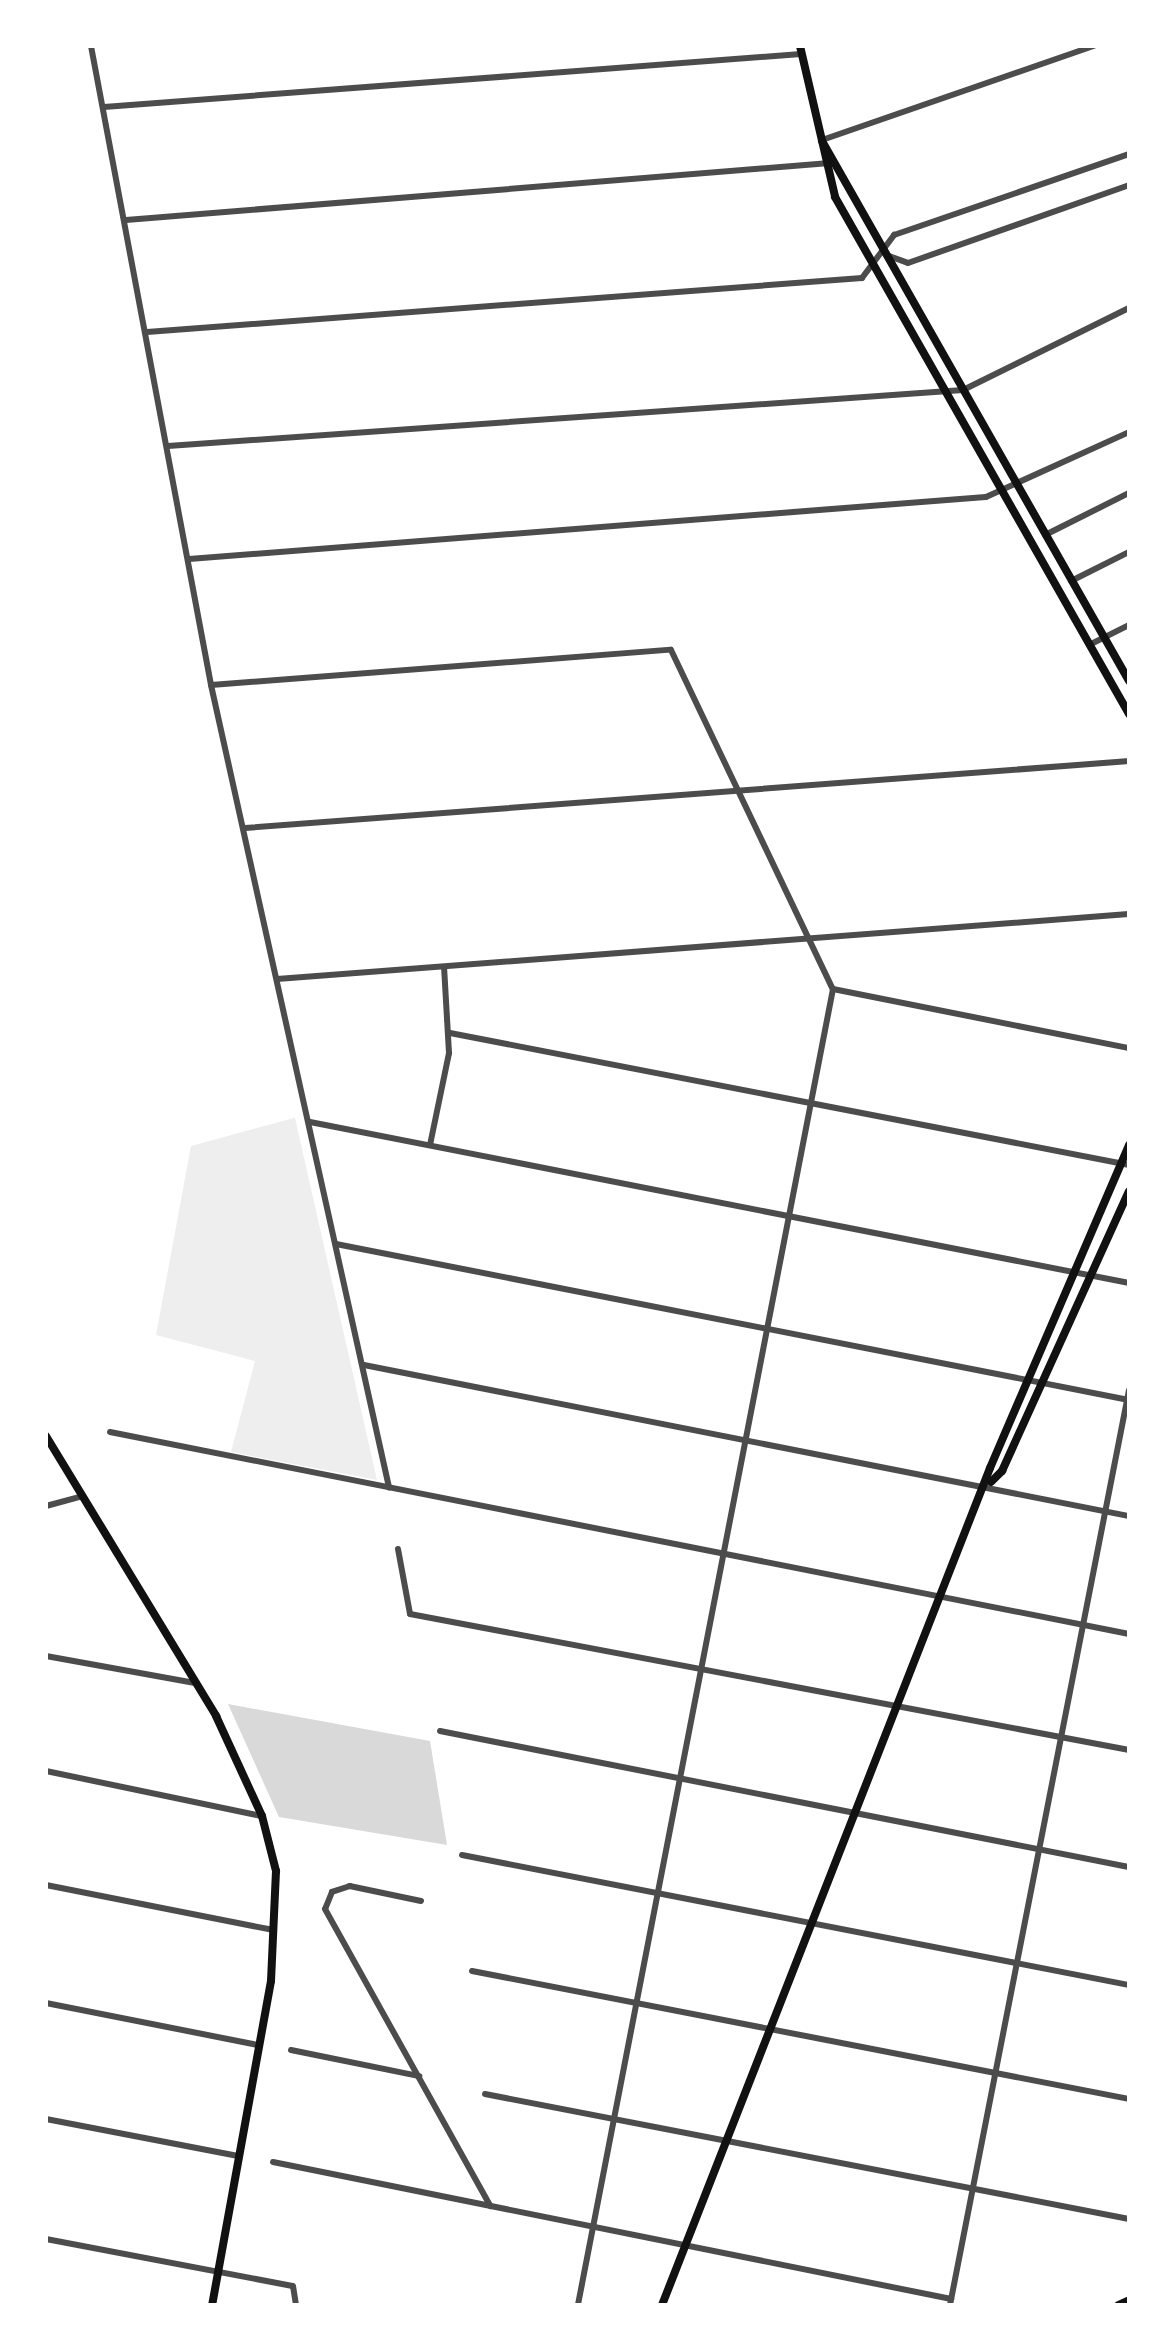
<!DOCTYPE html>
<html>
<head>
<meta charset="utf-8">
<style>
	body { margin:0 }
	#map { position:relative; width:1175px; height:2351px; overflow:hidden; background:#fff; font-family:"Sofia Sans Condensed",sans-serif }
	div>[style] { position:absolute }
	.green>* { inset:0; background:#eee }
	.water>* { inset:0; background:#d9d9d9 }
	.minor>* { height:6px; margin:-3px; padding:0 3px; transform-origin:3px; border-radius:3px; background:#4c4c4c }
	.secondary>* { height:8px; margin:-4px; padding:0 4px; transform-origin:4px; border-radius:4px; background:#111 }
	.trunk>* { height:9px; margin:-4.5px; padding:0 4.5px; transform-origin:4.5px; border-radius:4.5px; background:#111 }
	span { translate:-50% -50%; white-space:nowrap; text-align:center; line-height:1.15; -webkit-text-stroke:8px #fff; paint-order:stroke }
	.frame { position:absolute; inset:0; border:48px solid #fff; pointer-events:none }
</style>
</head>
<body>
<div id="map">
	<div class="green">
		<i style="clip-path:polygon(294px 1118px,295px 1118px,377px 1480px,231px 1452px,255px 1361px,156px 1335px,191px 1146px)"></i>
	</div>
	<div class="water">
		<i style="clip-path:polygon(228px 1704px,430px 1741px,447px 1845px,279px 1817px)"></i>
	</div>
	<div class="minor">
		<i style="left:91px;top:46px;width:650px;rotate:79.36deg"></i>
		<i style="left:211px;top:685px;width:822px;rotate:77.49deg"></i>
		<i style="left:104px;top:107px;width:699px;rotate:-4.35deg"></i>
		<i style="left:822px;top:140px;width:288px;rotate:-19.1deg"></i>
		<i style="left:126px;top:220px;width:706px;rotate:-4.63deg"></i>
		<i style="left:889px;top:256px;width:20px;rotate:20deg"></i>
		<i style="left:908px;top:263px;width:234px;rotate:-19.4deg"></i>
		<i style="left:147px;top:332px;width:717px;rotate:-4.32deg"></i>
		<i style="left:862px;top:278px;width:54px;rotate:-53.3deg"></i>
		<i style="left:894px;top:235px;width:249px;rotate:-19deg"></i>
		<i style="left:168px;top:446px;width:797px;rotate:-4.03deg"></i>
		<i style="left:963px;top:390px;width:185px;rotate:-26.3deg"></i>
		<i style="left:1045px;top:535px;width:94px;rotate:-26.6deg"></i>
		<i style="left:189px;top:559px;width:799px;rotate:-4.45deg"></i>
		<i style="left:986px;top:497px;width:157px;rotate:-24.4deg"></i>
		<i style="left:1071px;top:581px;width:65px;rotate:-26.6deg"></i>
		<i style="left:1089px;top:645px;width:45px;rotate:-26.6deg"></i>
		<i style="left:211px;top:685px;width:461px;rotate:-4.4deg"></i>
		<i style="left:671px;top:650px;width:376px;rotate:64.5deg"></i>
		<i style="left:833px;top:989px;width:1340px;rotate:100.97deg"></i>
		<i style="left:245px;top:828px;width:887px;rotate:-4.33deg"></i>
		<i style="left:277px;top:979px;width:854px;rotate:-4.36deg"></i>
		<i style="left:833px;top:989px;width:302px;rotate:11.3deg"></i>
		<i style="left:450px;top:1033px;width:692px;rotate:11deg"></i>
		<i style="left:310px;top:1122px;width:835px;rotate:11.12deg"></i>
		<i style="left:430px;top:1145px;width:94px;rotate:-78.3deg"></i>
		<i style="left:449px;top:1053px;width:86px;rotate:-93.3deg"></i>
		<i style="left:336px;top:1244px;width:808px;rotate:11.13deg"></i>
		<i style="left:364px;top:1365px;width:780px;rotate:11.17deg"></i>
		<i style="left:110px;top:1432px;width:1039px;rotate:11.21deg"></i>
		<i style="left:46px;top:1506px;width:35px;rotate:-15deg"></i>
		<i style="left:398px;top:1549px;width:66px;rotate:79.5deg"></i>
		<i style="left:410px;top:1614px;width:732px;rotate:10.71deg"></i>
		<i style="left:46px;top:1656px;width:150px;rotate:10.3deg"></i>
		<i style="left:440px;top:1731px;width:702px;rotate:11.17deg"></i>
		<i style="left:46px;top:1771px;width:221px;rotate:11.8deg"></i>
		<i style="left:462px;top:1855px;width:680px;rotate:11.03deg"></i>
		<i style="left:46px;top:1885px;width:232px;rotate:11.2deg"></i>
		<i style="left:421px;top:1901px;width:73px;rotate:-168.1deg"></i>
		<i style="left:350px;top:1886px;width:19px;rotate:162deg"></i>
		<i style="left:332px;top:1892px;width:18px;rotate:112deg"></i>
		<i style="left:325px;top:1909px;width:340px;rotate:60.9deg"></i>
		<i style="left:472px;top:1971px;width:669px;rotate:11.02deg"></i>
		<i style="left:46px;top:2003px;width:216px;rotate:11.2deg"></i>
		<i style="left:291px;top:2050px;width:131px;rotate:11.5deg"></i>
		<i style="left:485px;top:2094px;width:656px;rotate:10.98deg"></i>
		<i style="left:46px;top:2119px;width:197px;rotate:10.9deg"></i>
		<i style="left:273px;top:2162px;width:692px;rotate:11.42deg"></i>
		<i style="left:46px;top:2239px;width:251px;rotate:10.8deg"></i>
		<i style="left:293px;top:2286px;width:19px;rotate:81deg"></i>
		<i style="left:950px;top:2305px;width:932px;rotate:-78.93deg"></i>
	</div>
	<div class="secondary">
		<i style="left:800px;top:46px;width:155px;rotate:76.9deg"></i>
		<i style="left:835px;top:197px;width:595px;rotate:60.37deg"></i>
		<i style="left:822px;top:141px;width:621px;rotate:60.38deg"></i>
		<i style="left:46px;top:1436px;width:328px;rotate:58.7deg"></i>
		<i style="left:216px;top:1716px;width:110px;rotate:65.3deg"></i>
		<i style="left:262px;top:1816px;width:57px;rotate:75.7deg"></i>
		<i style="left:276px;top:1871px;width:110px;rotate:92.6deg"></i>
		<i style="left:271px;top:1981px;width:329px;rotate:100.3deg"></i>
		<i style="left:991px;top:1482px;width:16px;rotate:-45deg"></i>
		<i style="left:1002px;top:1471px;width:307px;rotate:-65.6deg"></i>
		<i style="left:662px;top:2305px;width:899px;rotate:-68.6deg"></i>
		<i style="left:990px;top:1468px;width:352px;rotate:-66.7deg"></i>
	</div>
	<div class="trunk">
		<i style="left:1118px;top:2305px;width:12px;rotate:-24deg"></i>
	</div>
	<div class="frame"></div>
</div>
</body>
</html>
